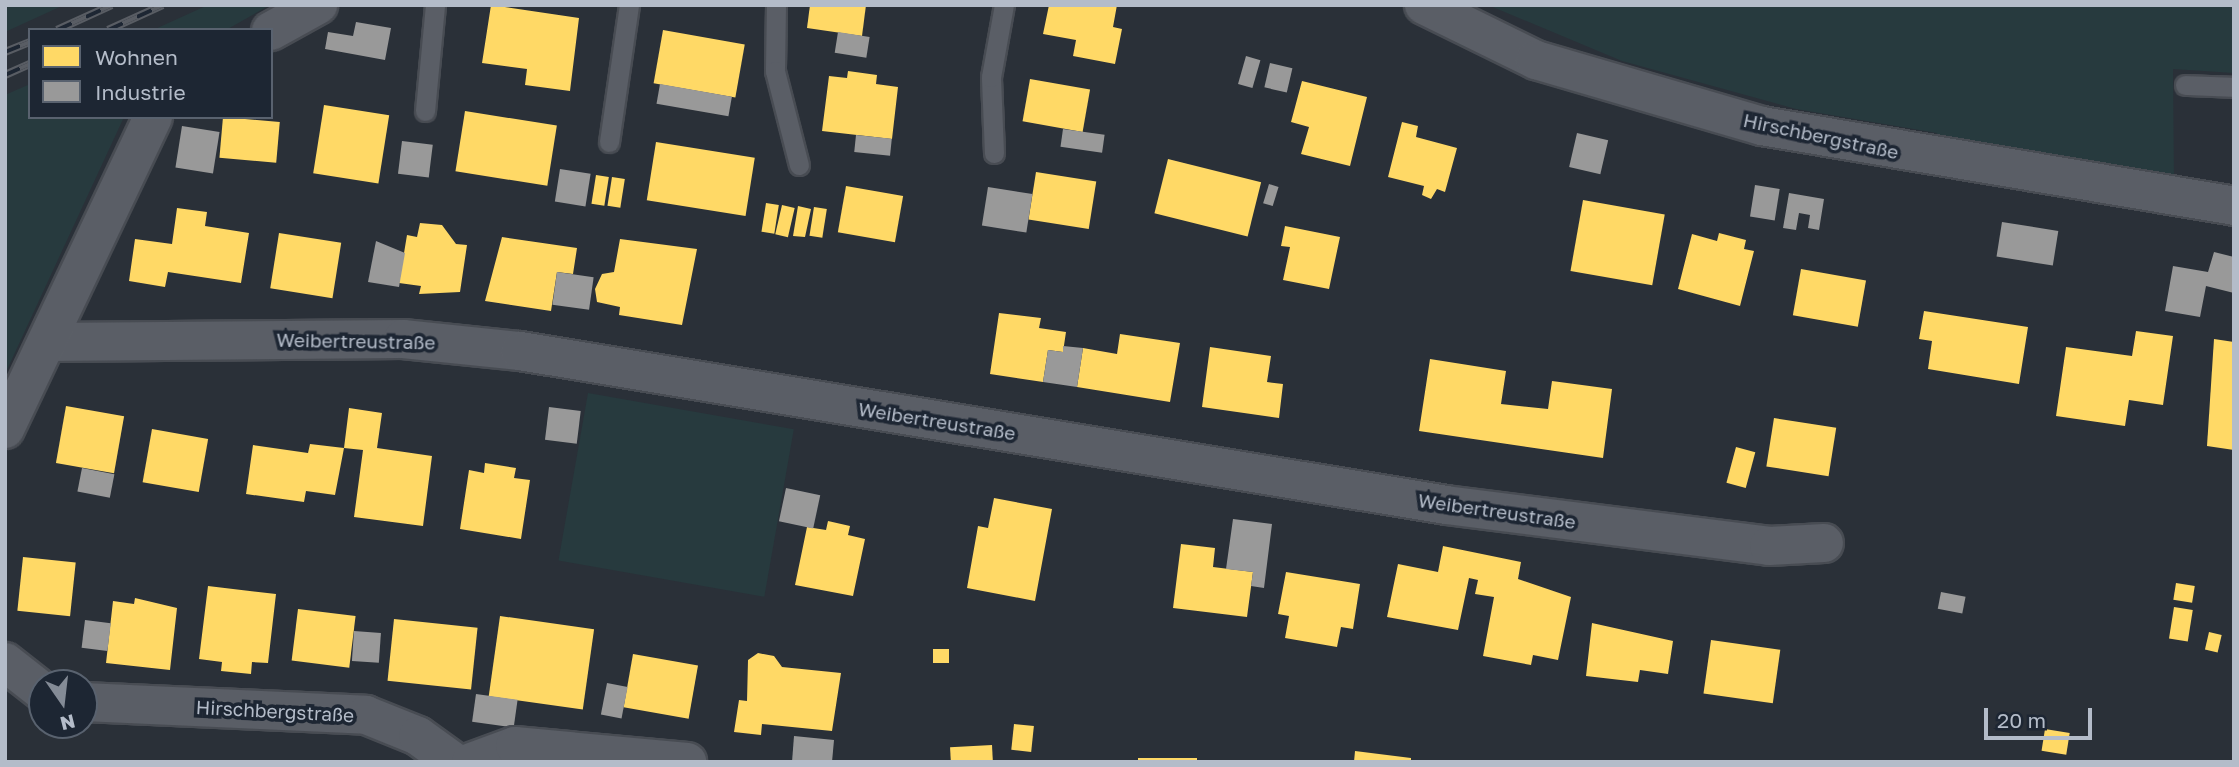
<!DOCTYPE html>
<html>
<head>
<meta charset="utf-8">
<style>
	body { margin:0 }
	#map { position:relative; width:2239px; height:767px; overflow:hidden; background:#2a3038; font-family:"Golos Text",sans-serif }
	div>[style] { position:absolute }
	.green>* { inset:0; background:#273a3e; transform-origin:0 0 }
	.homes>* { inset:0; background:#ffd966; transform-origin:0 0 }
	.industry>* { inset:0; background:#999; transform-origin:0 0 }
	.roads { filter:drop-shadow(2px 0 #484c53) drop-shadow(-2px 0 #484c53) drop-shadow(0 2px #484c53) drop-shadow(0 -2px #484c53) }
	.lane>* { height:19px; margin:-9.5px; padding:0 9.5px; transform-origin:9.5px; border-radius:9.5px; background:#5a5e66 }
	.street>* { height:38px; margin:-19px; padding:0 19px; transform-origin:19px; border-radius:19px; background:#5a5e66 }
	.rail>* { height:8px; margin-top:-4px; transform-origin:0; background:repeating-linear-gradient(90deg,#1d2633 0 16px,#595d64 0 32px); box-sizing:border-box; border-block:2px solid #595d64 }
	span { translate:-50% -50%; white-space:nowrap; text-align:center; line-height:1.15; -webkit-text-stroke:7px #1d2633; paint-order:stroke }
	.street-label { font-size:19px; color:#b4bcc9 }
	.frame { position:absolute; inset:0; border:7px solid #b4bcc9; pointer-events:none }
	.legend { position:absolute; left:28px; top:28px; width:245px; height:91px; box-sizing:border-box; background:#1d2633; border:2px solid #59626f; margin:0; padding:9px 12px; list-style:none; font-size:21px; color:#b4bcc9 }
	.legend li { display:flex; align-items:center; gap:14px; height:35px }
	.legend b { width:35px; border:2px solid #59626f }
	.north { position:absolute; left:28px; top:669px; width:70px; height:70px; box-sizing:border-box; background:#1d2633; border:2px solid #59626f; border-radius:50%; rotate:166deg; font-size:19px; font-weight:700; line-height:28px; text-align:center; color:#b4bcc9 }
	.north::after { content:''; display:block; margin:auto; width:24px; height:32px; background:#848b96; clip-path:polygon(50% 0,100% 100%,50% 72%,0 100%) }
	.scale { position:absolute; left:1984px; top:708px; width:108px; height:32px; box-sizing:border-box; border:4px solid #b4bcc9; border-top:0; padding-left:9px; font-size:21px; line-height:24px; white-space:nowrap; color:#b4bcc9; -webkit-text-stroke:5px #1d2633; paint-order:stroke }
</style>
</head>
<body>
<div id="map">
	<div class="green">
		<i style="clip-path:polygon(5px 5px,64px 5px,5px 32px)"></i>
		<i style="clip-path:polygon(208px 5px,270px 5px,226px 30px,153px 30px)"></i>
		<i style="clip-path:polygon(1488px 5px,2234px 5px,2234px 73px,2173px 69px,2174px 183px,1938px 144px,1937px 133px,1796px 109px,1622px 61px)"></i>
		<i style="clip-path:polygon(30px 84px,30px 117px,124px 117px,5px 374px,5px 95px)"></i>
		<i style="left:588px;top:393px;width:209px;height:170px;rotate:10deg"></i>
	</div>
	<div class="homes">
		<i style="clip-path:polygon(491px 5px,579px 18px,570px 91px,525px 85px,527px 69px,482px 63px)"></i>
		<i style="clip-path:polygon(810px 5px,866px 5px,862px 36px,807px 28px)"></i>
		<i style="clip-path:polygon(1049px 5px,1117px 5px,1113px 27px,1122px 29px,1115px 64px,1073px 56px,1076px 40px,1043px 34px)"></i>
		<i style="left:663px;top:30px;width:83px;height:54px;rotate:10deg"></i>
		<i style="clip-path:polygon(848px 71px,877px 75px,876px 84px,898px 87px,892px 139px,822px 131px,829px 76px,847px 78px)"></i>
		<i style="left:1030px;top:79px;width:61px;height:43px;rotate:10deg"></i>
		<i style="clip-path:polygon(1302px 81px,1367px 97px,1350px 166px,1301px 154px,1309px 127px,1291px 122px)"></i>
		<i style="left:324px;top:105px;width:66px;height:69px;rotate:9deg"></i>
		<i style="left:465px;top:111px;width:93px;height:61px;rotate:9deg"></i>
		<i style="left:223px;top:117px;width:57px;height:41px;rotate:5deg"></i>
		<i style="clip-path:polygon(1402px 122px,1418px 126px,1416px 137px,1457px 148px,1445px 192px,1437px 189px,1431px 199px,1422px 195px,1424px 186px,1388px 177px)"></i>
		<i style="left:656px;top:142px;width:100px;height:59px;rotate:9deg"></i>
		<i style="left:1168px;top:159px;width:96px;height:56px;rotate:14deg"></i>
		<i style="left:1036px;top:172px;width:61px;height:48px;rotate:9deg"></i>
		<i style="left:596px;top:175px;width:13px;height:29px;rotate:9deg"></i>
		<i style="left:612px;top:177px;width:13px;height:29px;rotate:9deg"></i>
		<i style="left:846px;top:186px;width:58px;height:47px;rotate:10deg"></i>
		<i style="left:1583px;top:200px;width:83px;height:72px;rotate:10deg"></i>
		<i style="left:766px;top:203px;width:13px;height:29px;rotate:9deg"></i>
		<i style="left:782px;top:205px;width:13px;height:30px;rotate:13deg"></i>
		<i style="clip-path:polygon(798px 206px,811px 209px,805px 237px,793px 236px)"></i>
		<i style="left:814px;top:207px;width:13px;height:29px;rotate:9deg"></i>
		<i style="clip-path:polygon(177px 208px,207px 212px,205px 226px,249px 233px,241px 283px,168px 272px,165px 287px,129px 281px,135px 239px,172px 244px)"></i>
		<i style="clip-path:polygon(420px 223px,442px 225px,456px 244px,467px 245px,460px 292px,419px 294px,421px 286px,399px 283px,407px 235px,417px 237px)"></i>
		<i style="clip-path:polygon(1285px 226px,1340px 237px,1329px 289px,1283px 280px,1290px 247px,1281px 246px)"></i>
		<i style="left:279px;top:233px;width:63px;height:56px;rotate:9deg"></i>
		<i style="clip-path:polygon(1719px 233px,1746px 240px,1744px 249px,1754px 251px,1740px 306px,1678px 289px,1692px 234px,1717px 241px)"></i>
		<i style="clip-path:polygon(502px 237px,577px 248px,573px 274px,557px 272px,551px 311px,485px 301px)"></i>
		<i style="clip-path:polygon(620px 239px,697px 249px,682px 325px,619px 315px,620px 307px,597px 302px,595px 289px,602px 274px,614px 272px)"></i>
		<i style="left:1801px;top:269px;width:66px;height:47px;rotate:10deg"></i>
		<i style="clip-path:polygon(1924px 311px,2028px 327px,2019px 384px,1928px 369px,1932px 341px,1919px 339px)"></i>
		<i style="clip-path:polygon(999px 313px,1041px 318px,1039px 328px,1066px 332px,1063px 352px,1048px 350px,1043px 382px,990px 374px)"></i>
		<i style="clip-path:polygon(2136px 331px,2173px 336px,2163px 405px,2129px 400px,2125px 426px,2056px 416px,2066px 347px,2132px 356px)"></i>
		<i style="clip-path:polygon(1120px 334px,1180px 343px,1170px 402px,1077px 387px,1083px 348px,1117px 354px)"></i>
		<i style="clip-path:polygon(2214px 339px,2234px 342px,2234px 450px,2207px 446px)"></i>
		<i style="clip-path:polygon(1210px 347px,1271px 356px,1267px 382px,1283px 384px,1279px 418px,1202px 407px)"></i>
		<i style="clip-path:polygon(1430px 359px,1506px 371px,1501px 404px,1548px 409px,1552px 381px,1612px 389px,1603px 458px,1419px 431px)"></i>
		<i style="left:66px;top:406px;width:59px;height:58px;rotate:10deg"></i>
		<i style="clip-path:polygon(349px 408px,382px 413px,377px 448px,432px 456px,423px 526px,354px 517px,363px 450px,344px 448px)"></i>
		<i style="left:1774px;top:418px;width:63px;height:49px;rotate:9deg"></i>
		<i style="left:152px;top:429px;width:57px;height:54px;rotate:10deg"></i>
		<i style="clip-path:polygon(310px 444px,344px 448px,335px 495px,306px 491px,304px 502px,246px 494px,253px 445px,308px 453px)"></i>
		<i style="left:1736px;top:447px;width:20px;height:37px;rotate:15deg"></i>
		<i style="clip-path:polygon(485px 463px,516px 468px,514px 478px,530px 480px,521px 539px,460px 529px,469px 470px,484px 473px)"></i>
		<i style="clip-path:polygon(994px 498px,1052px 509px,1035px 601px,967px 588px,978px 526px,988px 528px)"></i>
		<i style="clip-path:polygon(828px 521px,850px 526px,848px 535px,865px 539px,853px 596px,795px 585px,807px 527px,826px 530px)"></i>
		<i style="clip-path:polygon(1181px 544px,1215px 548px,1213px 567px,1253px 572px,1247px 617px,1173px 608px)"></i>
		<i style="clip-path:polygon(1443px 546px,1521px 562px,1518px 579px,1571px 597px,1558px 660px,1533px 655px,1531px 665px,1483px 656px,1494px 597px,1475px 594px,1478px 580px,1469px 578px,1458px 630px,1387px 617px,1398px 564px,1438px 572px)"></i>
		<i style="left:23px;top:557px;width:53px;height:54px;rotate:6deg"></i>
		<i style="clip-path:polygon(1286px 572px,1360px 584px,1353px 629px,1341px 627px,1337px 647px,1285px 638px,1289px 616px,1278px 614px)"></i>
		<i style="left:2176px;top:583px;width:19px;height:17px;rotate:9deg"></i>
		<i style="clip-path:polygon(208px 586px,276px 594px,268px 663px,252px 662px,251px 674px,221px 671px,222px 662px,199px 659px)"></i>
		<i style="clip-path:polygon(135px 598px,177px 608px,170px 670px,106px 663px,113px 601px,134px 604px)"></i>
		<i style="left:2174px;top:607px;width:19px;height:32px;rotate:9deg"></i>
		<i style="left:298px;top:609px;width:58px;height:52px;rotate:7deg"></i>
		<i style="left:500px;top:616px;width:95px;height:81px;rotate:8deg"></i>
		<i style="left:394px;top:619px;width:84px;height:62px;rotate:6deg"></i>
		<i style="clip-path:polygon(1592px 623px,1673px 641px,1668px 674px,1640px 670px,1638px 682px,1586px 676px)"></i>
		<i style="left:2209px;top:632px;width:13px;height:18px;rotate:13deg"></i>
		<i style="left:1711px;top:640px;width:70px;height:54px;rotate:8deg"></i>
		<i style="left:933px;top:649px;width:16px;height:14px"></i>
		<i style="clip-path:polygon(758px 653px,774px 656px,782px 667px,841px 673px,832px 731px,762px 724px,761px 735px,734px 732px,739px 700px,747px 701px,748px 660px)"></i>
		<i style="left:633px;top:654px;width:66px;height:54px;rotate:10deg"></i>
		<i style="left:1014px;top:724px;width:20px;height:26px;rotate:6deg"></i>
		<i style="left:2045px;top:729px;width:25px;height:22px;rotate:9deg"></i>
		<i style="left:992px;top:745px;width:17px;height:42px;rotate:87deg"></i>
		<i style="clip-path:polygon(1355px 751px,1411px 758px,1411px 762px,1354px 762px)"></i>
		<i style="left:1138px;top:758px;width:59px;height:4px"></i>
	</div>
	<div class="industry">
		<i style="clip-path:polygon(356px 22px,391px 28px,385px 60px,325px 49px,328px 32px,353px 36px)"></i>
		<i style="left:838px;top:32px;width:32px;height:21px;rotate:9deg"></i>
		<i style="left:1246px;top:56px;width:15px;height:29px;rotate:16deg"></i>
		<i style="left:1270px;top:63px;width:23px;height:25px;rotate:13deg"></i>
		<i style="left:660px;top:84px;width:73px;height:20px;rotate:10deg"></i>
		<i style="left:182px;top:126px;width:38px;height:42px;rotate:9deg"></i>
		<i style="left:1063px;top:129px;width:42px;height:18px;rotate:8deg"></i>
		<i style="left:1577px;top:133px;width:32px;height:35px;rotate:13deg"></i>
		<i style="left:856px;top:135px;width:36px;height:17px;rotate:6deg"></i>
		<i style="left:402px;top:141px;width:31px;height:33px;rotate:7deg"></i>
		<i style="left:560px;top:169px;width:31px;height:33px;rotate:9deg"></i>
		<i style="left:1269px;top:184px;width:10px;height:20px;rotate:17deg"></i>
		<i style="left:1755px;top:185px;width:25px;height:32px;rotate:9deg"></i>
		<i style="left:988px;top:187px;width:45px;height:39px;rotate:9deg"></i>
		<i style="clip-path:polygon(1789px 193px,1824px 199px,1819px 230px,1808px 228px,1810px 215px,1799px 213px,1796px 230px,1783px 228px)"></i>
		<i style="left:2002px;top:222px;width:57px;height:35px;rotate:9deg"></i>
		<i style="clip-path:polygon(376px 241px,405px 253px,399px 287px,368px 282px)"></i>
		<i style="clip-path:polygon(2214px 252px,2234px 257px,2234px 293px,2206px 286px,2200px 317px,2165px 311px,2173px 266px,2208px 272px)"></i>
		<i style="left:557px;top:272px;width:37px;height:33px;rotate:8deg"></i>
		<i style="clip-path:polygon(1063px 346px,1083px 348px,1077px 387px,1043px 382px,1048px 350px,1063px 352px)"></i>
		<i style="left:549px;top:407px;width:32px;height:33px;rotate:7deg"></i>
		<i style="left:82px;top:468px;width:33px;height:24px;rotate:11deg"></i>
		<i style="left:786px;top:488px;width:35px;height:34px;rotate:12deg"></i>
		<i style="clip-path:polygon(1233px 519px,1272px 524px,1264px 588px,1251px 586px,1253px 572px,1226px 569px)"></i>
		<i style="left:1941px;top:592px;width:25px;height:17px;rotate:11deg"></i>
		<i style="left:85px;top:620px;width:26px;height:28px;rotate:7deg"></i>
		<i style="left:354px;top:631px;width:27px;height:30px;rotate:4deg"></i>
		<i style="left:607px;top:683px;width:21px;height:32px;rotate:11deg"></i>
		<i style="left:476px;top:694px;width:42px;height:28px;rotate:8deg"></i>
		<i style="clip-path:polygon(794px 736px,834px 740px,832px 762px,792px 762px)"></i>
	</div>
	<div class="roads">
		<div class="lane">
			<i style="left:776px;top:5px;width:66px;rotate:90.9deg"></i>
			<i style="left:775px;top:71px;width:97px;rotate:75.7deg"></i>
			<i style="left:2185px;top:85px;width:49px;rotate:2.3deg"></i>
			<i style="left:425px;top:111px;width:106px;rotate:-84.6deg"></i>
			<i style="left:609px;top:142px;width:138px;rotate:-81.7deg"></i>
			<i style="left:994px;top:153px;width:76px;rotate:-92.3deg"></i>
			<i style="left:991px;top:77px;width:73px;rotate:-79.8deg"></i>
		</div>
		<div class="street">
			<i style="left:1424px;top:5px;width:125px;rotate:26.2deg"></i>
			<i style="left:1536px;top:60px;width:235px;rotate:16.3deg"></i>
			<i style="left:1762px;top:126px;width:479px;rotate:9.6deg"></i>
			<i style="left:271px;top:31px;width:54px;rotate:-29deg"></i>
			<i style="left:47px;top:342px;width:356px;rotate:-0.5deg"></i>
			<i style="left:403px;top:339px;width:118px;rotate:5.9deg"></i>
			<i style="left:520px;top:351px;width:939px;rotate:9.44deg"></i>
			<i style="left:1446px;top:505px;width:326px;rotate:7.2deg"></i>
			<i style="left:1769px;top:546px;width:55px;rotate:-3.1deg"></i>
			<i style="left:5px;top:429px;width:345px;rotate:-64.6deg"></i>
			<i style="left:5px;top:662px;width:47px;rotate:38.1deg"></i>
			<i style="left:84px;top:702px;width:282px;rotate:2.6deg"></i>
			<i style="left:366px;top:715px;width:56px;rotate:22deg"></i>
			<i style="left:418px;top:736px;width:44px;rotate:35.8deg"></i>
			<i style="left:471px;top:762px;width:47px;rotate:-20deg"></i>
			<i style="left:515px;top:746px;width:173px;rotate:5.3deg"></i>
		</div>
	</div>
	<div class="rail">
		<i style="left:57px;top:30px;width:60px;rotate:-24.4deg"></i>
		<i style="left:108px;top:30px;width:60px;rotate:-24.4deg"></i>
		<i style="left:5px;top:52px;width:27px;rotate:-22deg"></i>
		<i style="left:5px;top:75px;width:27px;rotate:-24deg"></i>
	</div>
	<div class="street-label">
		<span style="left:1821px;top:136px;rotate:12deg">Hirschbergstraße</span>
		<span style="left:356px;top:341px;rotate:1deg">Weibertreustraße</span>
		<span style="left:937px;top:421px;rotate:9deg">Weibertreustraße</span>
		<span style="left:1497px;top:511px;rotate:8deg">Weibertreustraße</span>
		<span style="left:275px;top:711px;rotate:3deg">Hirschbergstraße</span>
	</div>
	<div class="frame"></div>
	<ul class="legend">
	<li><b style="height:19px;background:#ffd966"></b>Wohnen</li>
	<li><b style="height:19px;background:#999"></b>Industrie</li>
	</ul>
	<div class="north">N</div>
	<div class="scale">20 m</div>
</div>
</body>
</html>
